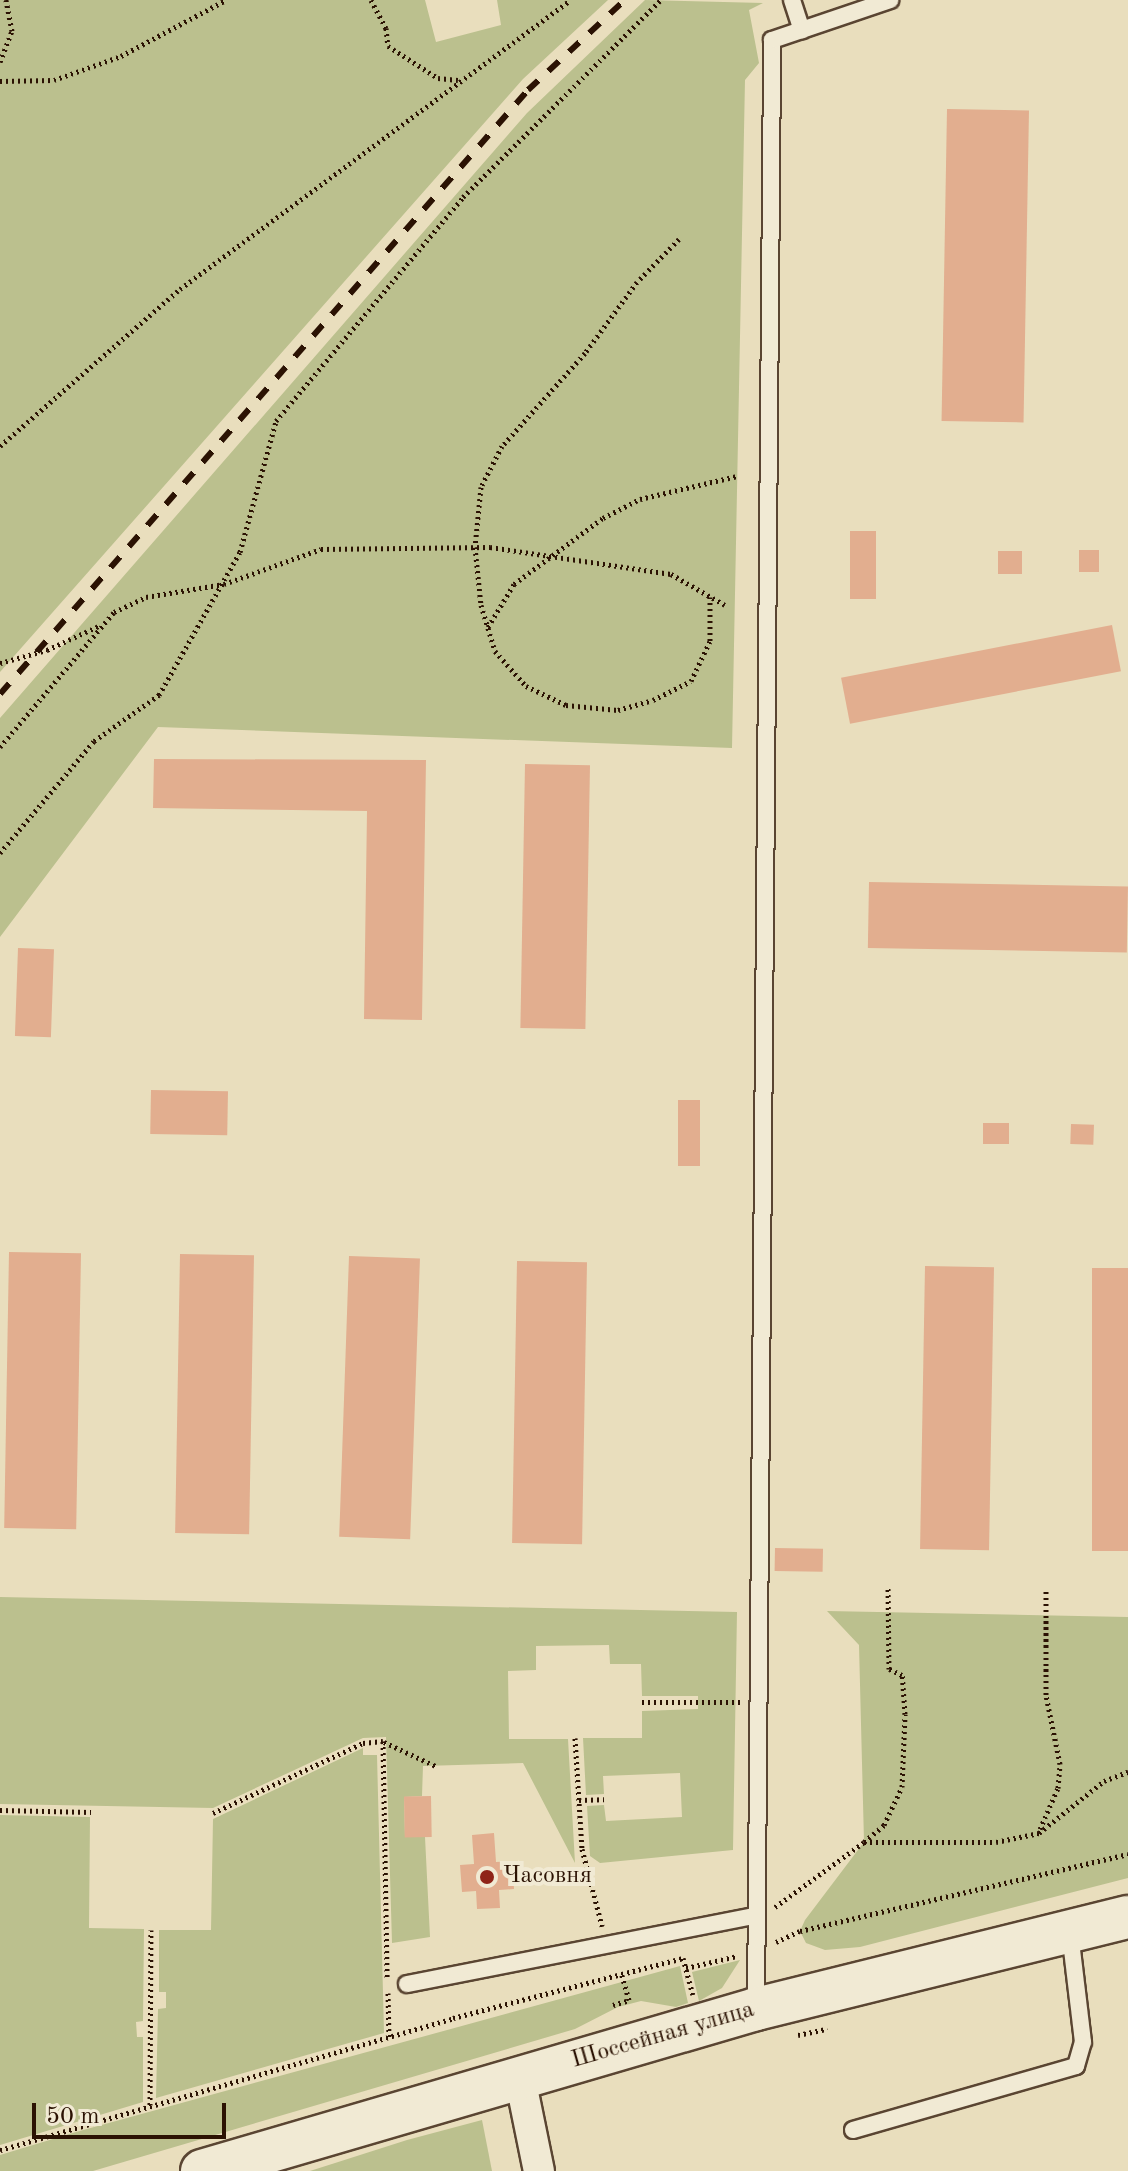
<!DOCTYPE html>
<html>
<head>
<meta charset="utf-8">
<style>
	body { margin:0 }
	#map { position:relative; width:1128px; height:2171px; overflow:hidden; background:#e9debd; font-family:"Old Standard TT",serif }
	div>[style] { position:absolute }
	.green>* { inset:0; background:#bbc08e }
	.building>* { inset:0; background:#e2ae8f; transform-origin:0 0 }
	.path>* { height:5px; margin-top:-2.5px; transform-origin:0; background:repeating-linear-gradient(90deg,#2b1203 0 2px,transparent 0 6px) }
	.roads { filter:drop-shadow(2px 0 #5a4532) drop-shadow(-2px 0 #5a4532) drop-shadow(0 2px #5a4532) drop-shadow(0 -2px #5a4532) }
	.service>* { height:16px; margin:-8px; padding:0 8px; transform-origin:8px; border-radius:8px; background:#f1ead4 }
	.minor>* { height:30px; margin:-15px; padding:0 15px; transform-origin:15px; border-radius:15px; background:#f1ead4 }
	.secondary>* { height:42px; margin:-21px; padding:0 21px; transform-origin:21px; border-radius:21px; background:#f1ead4 }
	.rail>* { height:6px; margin-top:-3px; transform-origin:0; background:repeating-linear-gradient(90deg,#2b1203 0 14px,transparent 0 28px) }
	.dots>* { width:22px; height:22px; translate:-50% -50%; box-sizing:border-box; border:4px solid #f1ead4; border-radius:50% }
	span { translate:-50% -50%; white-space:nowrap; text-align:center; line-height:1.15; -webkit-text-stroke:8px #f1ead4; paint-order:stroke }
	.poi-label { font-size:24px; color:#2b1203 }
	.left { translate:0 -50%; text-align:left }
	.street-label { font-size:24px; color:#2b1203 }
	.scale { position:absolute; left:32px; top:2103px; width:194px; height:36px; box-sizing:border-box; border:4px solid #2b1203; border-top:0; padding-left:10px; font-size:24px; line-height:28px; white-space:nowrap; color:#2b1203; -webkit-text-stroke:6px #f1ead4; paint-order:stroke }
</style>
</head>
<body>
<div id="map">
	<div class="green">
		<i style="clip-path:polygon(0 0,425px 0,436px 42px,501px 25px,497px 0,608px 0,523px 79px,0 672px)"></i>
		<i style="clip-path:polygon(645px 0,763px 3px,749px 10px,759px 63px,745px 80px,732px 748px,158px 727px,0 937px,0 718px,527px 113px)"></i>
		<i style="clip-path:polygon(0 1597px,737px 1612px,733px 1850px,600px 1863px,590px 1856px,587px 1806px,604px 1805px,606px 1821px,682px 1817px,680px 1773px,603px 1776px,604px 1794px,586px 1795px,583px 1738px,642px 1738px,642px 1711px,698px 1709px,698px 1696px,642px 1696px,641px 1664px,610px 1664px,609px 1645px,536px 1646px,536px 1670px,508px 1671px,509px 1739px,568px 1739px,575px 1863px,523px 1763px,423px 1766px,422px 1796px,404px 1797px,405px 1836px,425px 1837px,430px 1937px,392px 1943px,386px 1737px,363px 1738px,213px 1808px,0 1804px)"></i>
		<i style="clip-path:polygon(827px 1611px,1128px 1617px,1128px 1878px,860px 1947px,825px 1950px,806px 1943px,800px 1931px,805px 1920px,864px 1842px,859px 1645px)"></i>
		<i style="clip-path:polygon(363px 1748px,363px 1755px,377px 1755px,384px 2033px,156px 2098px,158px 2009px,166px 2008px,166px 1992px,159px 1992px,159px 1930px,211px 1930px,213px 1819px)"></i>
		<i style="clip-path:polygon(0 1815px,90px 1817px,89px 1928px,144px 1929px,143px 2021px,136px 2022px,137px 2037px,143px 2037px,143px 2102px,0 2145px)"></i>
		<i style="clip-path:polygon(740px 1960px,722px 1988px,699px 2001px,692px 1972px)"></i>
		<i style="clip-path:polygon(680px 1966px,688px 2003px,676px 2007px,641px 2001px,618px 2007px,575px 2029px,93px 2171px,0 2171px,0 2155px,76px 2132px)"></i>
		<i style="clip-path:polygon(482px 2120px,492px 2171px,310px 2171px,407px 2140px)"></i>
	</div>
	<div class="building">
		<i style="left:947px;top:109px;width:82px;height:312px;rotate:1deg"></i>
		<i style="left:850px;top:531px;width:26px;height:68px"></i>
		<i style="left:1079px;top:550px;width:20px;height:22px"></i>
		<i style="left:998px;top:551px;width:24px;height:23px"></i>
		<i style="left:1112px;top:625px;width:47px;height:276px;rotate:79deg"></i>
		<i style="clip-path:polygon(154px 759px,426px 760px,422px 1020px,364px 1019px,367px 811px,153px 808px)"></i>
		<i style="left:525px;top:764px;width:65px;height:264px;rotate:1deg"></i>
		<i style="left:869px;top:882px;width:259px;height:66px;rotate:1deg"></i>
		<i style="left:18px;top:948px;width:36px;height:88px;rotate:2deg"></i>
		<i style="left:151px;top:1090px;width:77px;height:44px;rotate:1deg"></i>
		<i style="left:678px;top:1100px;width:22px;height:66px"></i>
		<i style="left:983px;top:1123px;width:26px;height:21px"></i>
		<i style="left:1071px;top:1124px;width:23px;height:20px;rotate:2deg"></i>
		<i style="left:9px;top:1252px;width:72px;height:276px;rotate:1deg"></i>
		<i style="left:180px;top:1254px;width:74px;height:279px;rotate:1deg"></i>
		<i style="left:349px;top:1256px;width:71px;height:281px;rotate:2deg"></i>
		<i style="left:517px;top:1261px;width:70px;height:282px;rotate:1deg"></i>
		<i style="left:925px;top:1266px;width:69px;height:283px;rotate:1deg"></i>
		<i style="left:1092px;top:1268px;width:36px;height:283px"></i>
		<i style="left:775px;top:1548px;width:48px;height:23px;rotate:1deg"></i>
		<i style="left:431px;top:1796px;width:41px;height:27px;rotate:89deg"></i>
		<i style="clip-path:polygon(494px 1833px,496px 1862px,512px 1861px,514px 1889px,499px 1890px,500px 1908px,477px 1909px,476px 1891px,462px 1892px,460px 1865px,474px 1864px,472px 1835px)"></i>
	</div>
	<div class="path">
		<i style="left:371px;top:0;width:32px;rotate:62deg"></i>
		<i style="left:386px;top:28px;width:18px;rotate:84deg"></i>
		<i style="left:388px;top:46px;width:59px;rotate:32.6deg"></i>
		<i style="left:438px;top:78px;width:20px;rotate:6deg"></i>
		<i style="left:0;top:62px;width:33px;rotate:-69deg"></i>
		<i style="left:12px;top:31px;width:32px;rotate:-101deg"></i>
		<i style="left:0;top:81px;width:54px;rotate:-1.1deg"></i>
		<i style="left:54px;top:80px;width:71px;rotate:-19.7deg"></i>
		<i style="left:121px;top:56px;width:119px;rotate:-28.1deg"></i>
		<i style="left:679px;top:239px;width:60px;rotate:134.3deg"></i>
		<i style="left:637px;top:282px;width:88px;rotate:126.2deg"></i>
		<i style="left:585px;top:353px;width:125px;rotate:131.7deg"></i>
		<i style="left:502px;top:446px;width:46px;rotate:117.1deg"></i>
		<i style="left:481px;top:487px;width:60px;rotate:95.7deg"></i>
		<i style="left:475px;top:547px;width:58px;rotate:84.1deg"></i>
		<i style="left:481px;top:605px;width:48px;rotate:73.1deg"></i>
		<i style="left:495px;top:651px;width:47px;rotate:48.5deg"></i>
		<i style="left:526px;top:686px;width:44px;rotate:25.4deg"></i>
		<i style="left:566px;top:705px;width:52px;rotate:5.5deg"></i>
		<i style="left:618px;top:710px;width:36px;rotate:-16deg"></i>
		<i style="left:653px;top:700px;width:42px;rotate:-26.6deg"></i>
		<i style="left:691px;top:681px;width:44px;rotate:-64.6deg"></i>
		<i style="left:710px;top:641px;width:44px;rotate:-90deg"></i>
		<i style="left:0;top:446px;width:239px;rotate:-41.1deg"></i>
		<i style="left:180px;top:289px;width:485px;rotate:-36.5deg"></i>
		<i style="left:488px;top:627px;width:50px;rotate:-58.8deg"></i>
		<i style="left:514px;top:584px;width:111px;rotate:-36.6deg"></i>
		<i style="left:603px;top:518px;width:42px;rotate:-27.2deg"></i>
		<i style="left:640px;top:499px;width:100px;rotate:-13.3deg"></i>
		<i style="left:0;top:663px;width:49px;rotate:-15.5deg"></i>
		<i style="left:47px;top:650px;width:57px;rotate:-24.8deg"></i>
		<i style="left:0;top:747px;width:177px;rotate:-49.8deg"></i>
		<i style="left:114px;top:612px;width:35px;rotate:-25deg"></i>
		<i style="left:146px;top:597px;width:79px;rotate:-9.5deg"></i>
		<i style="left:224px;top:584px;width:103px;rotate:-19.8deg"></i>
		<i style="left:321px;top:549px;width:169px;rotate:-0.7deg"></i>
		<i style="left:490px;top:547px;width:183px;rotate:8.5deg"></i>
		<i style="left:671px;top:574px;width:62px;rotate:29.9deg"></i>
		<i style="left:0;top:853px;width:146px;rotate:-50deg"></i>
		<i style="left:94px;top:741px;width:80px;rotate:-35.3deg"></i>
		<i style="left:159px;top:695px;width:164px;rotate:-60.5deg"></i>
		<i style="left:240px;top:552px;width:136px;rotate:-74.6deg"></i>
		<i style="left:276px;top:421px;width:292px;rotate:-50.1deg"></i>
		<i style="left:463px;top:197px;width:279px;rotate:-44.9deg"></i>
		<i style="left:642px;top:1702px;width:99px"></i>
		<i style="left:575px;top:1738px;width:111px;rotate:86.4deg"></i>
		<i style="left:582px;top:1849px;width:80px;rotate:75.4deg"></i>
		<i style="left:384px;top:1742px;width:57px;rotate:24.8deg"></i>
		<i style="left:579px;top:1800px;width:25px;rotate:-2deg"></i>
		<i style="left:0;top:1810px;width:91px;rotate:1.3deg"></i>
		<i style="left:213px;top:1813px;width:166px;rotate:-25deg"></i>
		<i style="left:363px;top:1743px;width:20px;rotate:-6deg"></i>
		<i style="left:383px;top:1741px;width:238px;rotate:89deg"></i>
		<i style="left:1040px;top:1829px;width:45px;rotate:-66.3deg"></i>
		<i style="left:1058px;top:1788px;width:24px;rotate:-85deg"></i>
		<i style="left:1060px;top:1764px;width:70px;rotate:-101.5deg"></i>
		<i style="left:1046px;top:1695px;width:107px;rotate:-90deg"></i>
		<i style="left:864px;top:1842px;width:26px;rotate:-40deg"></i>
		<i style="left:884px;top:1825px;width:42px;rotate:-64.7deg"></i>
		<i style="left:902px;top:1787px;width:73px;rotate:-87.6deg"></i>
		<i style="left:905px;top:1714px;width:39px;rotate:-94deg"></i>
		<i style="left:902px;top:1675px;width:14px;rotate:-155deg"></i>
		<i style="left:889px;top:1669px;width:83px;rotate:-90.7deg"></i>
		<i style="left:775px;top:1907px;width:110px;rotate:-36.1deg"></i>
		<i style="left:864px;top:1842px;width:132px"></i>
		<i style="left:996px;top:1842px;width:44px;rotate:-11.8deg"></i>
		<i style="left:1039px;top:1833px;width:83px;rotate:-38.7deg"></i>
		<i style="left:1104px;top:1781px;width:26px;rotate:-21deg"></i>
		<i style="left:776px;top:1942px;width:26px;rotate:-25deg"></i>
		<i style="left:800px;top:1931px;width:337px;rotate:-13.2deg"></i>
		<i style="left:686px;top:1968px;width:52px;rotate:-13.2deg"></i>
		<i style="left:388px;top:1993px;width:44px;rotate:88.7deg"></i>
		<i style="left:613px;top:2005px;width:17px;rotate:-17deg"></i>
		<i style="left:629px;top:2000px;width:26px;rotate:-106deg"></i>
		<i style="left:798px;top:2035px;width:30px;rotate:-12deg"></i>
		<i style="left:150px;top:2105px;width:175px;rotate:-89.7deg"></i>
		<i style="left:0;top:2150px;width:472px;rotate:-16.2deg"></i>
		<i style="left:453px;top:2018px;width:238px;rotate:-14.6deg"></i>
		<i style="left:683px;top:1958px;width:38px;rotate:75deg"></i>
	</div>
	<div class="roads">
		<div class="service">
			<i style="left:792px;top:0;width:32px;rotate:72deg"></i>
			<i style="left:407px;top:1984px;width:353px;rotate:-11.1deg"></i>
			<i style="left:756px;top:2009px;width:1969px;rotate:-89.53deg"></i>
			<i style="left:772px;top:40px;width:125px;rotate:-18.7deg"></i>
			<i style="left:853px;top:2130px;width:232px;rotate:-16deg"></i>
			<i style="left:1076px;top:2066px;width:25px;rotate:-74deg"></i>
			<i style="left:1083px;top:2042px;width:110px;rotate:-96.8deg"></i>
		</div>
		<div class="minor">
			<i style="left:520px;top:2078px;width:95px;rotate:78.5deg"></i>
		</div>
		<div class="secondary">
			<i style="left:202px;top:2171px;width:577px;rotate:-16.3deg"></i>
			<i style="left:756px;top:2009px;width:383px;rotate:-13.9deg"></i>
		</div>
	</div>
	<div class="rail">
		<i style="left:0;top:694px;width:802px;rotate:-48.84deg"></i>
		<i style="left:528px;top:90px;width:132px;rotate:-42.9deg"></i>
	</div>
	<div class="dots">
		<i style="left:487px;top:1877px;background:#8f2418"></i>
	</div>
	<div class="poi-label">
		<span class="left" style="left:503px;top:1877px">Часовня</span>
	</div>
	<div class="street-label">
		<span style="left:663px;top:2036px;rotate:-16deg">Шоссейная улица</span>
	</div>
	<div class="scale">50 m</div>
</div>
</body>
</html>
